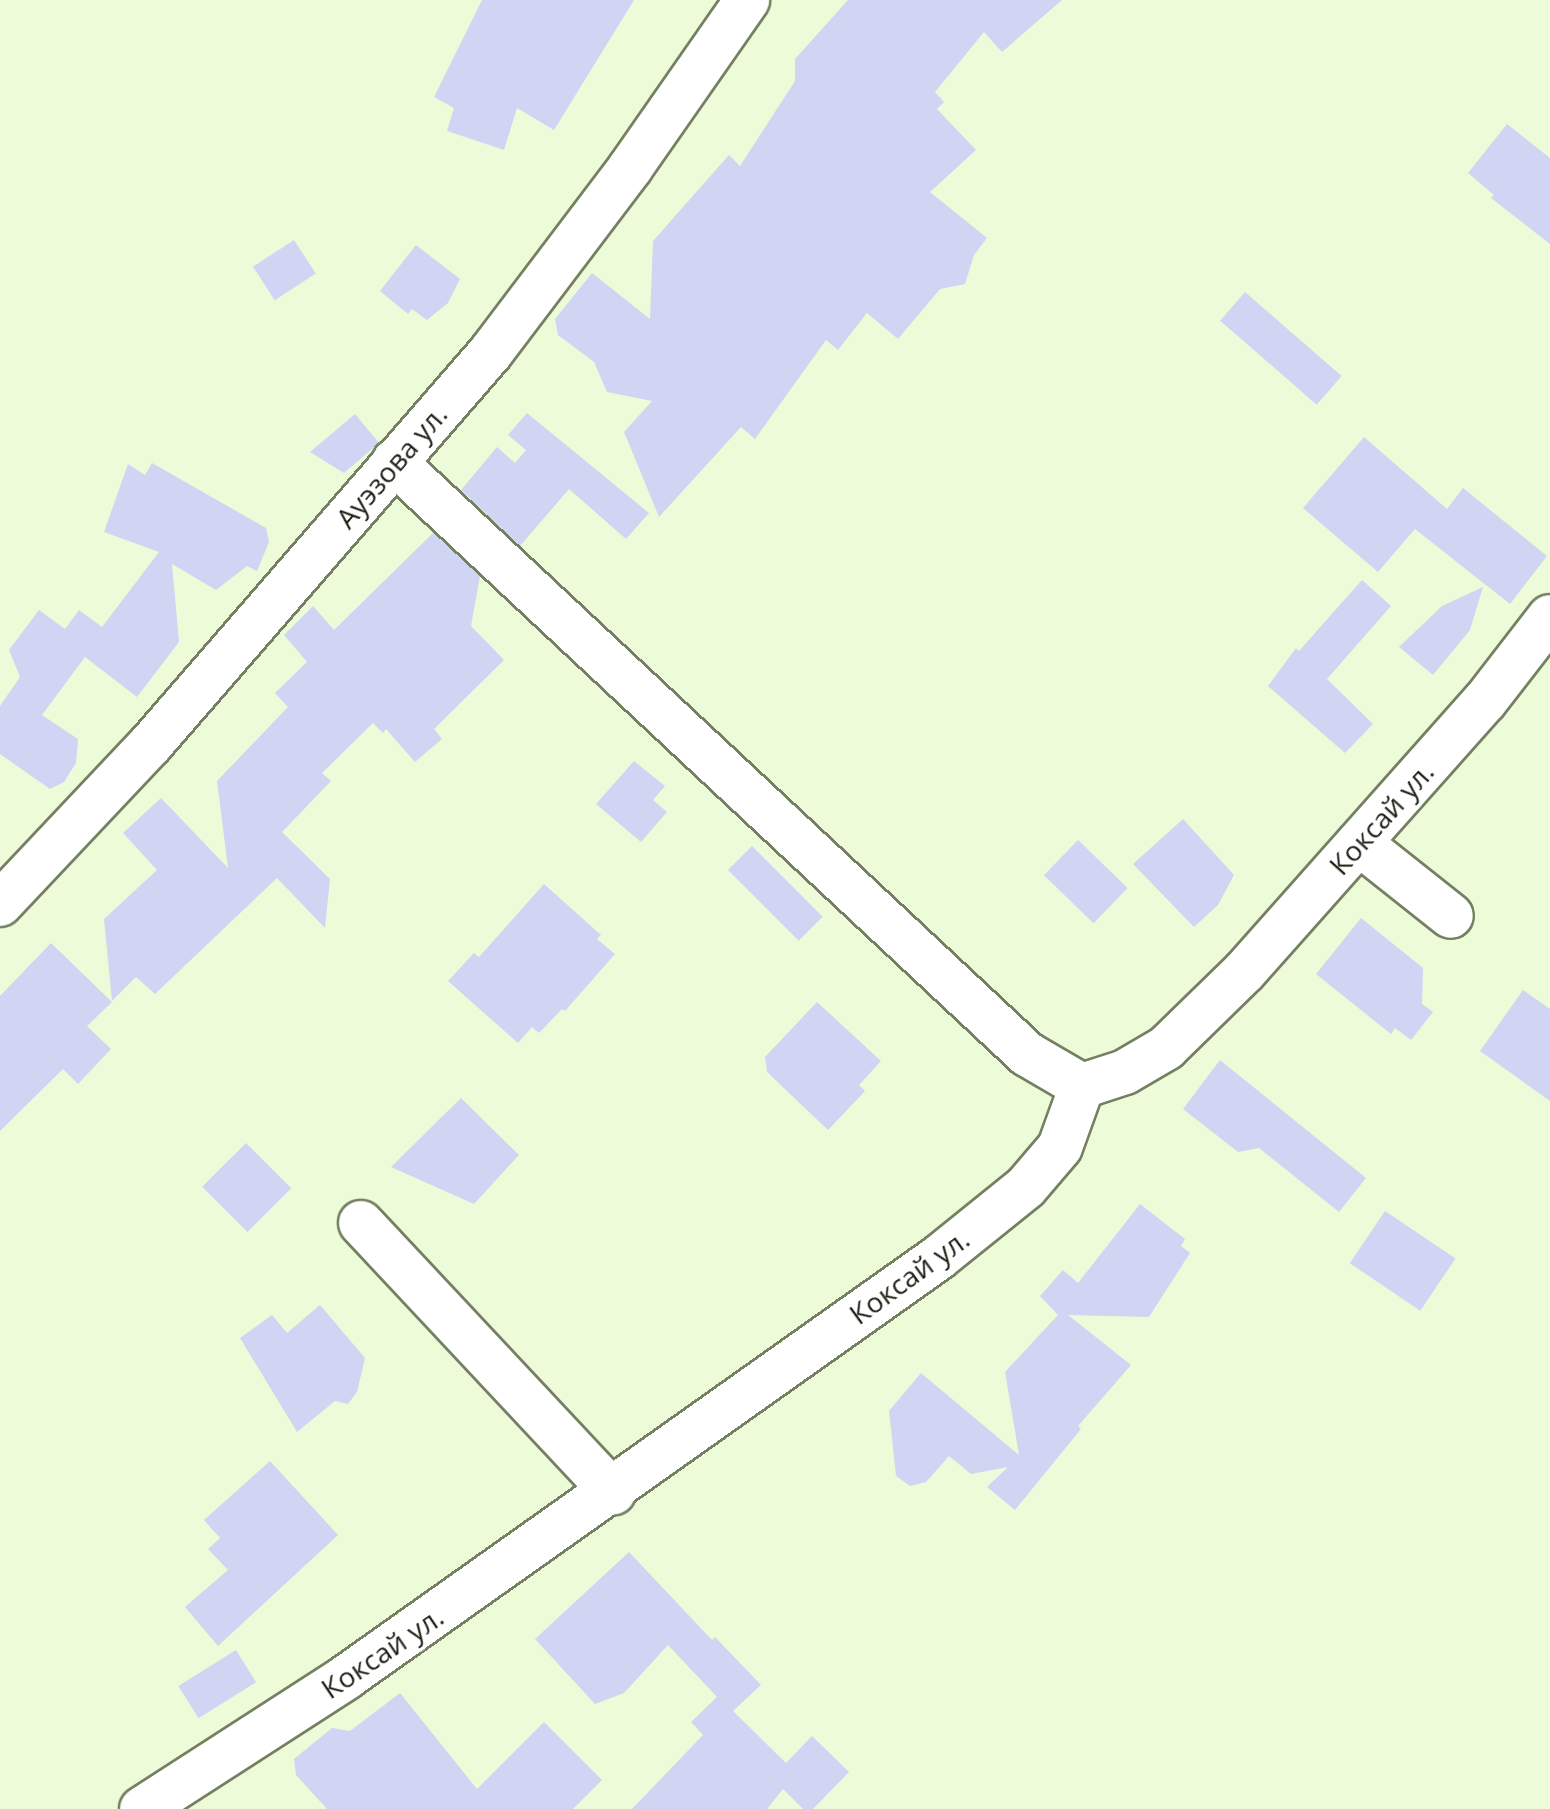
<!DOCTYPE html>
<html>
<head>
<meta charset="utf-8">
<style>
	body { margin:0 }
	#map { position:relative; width:1550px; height:1809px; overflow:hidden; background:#eefbd8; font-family:"Open Sans",sans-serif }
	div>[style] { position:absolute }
	.building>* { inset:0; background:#cfd5f3; transform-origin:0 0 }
	.roads { filter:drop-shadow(2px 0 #748061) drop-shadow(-2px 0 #748061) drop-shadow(0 2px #748061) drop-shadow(0 -2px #748061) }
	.minor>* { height:44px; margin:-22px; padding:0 22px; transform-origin:22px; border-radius:22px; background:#fff }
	span { translate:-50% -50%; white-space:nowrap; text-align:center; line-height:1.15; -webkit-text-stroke:7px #fff; paint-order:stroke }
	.street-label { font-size:28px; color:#1d2215 }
</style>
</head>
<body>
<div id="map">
	<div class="building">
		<i style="clip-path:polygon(482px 0,634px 0,554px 130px,517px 108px,504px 150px,447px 131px,454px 108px,434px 97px)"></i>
		<i style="clip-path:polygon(848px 0,1062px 0,1002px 52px,984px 32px,935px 92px,944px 102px,937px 109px,976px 150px,930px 192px,987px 238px,974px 255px,965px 284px,940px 289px,898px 339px,867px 313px,838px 350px,826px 340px,755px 439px,741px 427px,659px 517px,624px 432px,652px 401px,607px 392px,594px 362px,558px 335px,555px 319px,592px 273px,650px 319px,653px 241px,729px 155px,740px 166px,795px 81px,795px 59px)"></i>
		<i style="clip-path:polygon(1507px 124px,1550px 158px,1550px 244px,1491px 198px,1494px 195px,1468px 173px)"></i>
		<i style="left:294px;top:240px;width:40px;height:49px;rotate:57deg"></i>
		<i style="clip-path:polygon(416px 245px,460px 279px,448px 303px,427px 320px,412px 309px,408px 314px,380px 291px)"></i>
		<i style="left:1245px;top:292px;width:128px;height:38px;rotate:41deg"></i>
		<i style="clip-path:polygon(527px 413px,649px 513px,626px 539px,569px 489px,520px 546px,461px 490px,497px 447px,515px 463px,526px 450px,508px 435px)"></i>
		<i style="clip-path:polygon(355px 414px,379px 443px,344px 473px,310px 452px)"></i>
		<i style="clip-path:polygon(1364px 437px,1447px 509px,1463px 488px,1547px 556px,1510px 604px,1415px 529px,1378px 572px,1303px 508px)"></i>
		<i style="clip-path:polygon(152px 463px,266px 528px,269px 542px,257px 571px,247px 566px,216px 590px,172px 564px,179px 642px,137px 697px,85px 657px,42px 715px,78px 739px,76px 763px,64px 782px,50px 789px,0 754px,0 706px,20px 677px,9px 650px,39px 610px,65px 629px,79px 610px,102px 627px,159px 552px,104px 532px,128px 464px,145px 475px)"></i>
		<i style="clip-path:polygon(433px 533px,480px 576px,471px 626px,504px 660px,434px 729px,442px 739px,415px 762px,386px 729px,383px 733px,373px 723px,322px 773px,331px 781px,282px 832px,330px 879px,325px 928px,277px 878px,155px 994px,136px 977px,112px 1001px,104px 919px,157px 870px,123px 833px,161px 798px,228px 868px,217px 781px,288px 707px,275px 693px,307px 662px,284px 635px,313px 606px,334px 630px)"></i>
		<i style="clip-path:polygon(1362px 580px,1391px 606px,1327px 679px,1373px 724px,1345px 753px,1268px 686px,1296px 648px,1299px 651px)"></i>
		<i style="clip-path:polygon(1483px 587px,1470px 630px,1433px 675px,1399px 647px,1442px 606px)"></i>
		<i style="clip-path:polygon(634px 761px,665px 786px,653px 800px,667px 812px,641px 842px,596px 804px)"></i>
		<i style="clip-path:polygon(1183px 819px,1234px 875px,1218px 905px,1194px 927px,1133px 864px)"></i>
		<i style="left:1078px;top:840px;width:69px;height:49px;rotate:44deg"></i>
		<i style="left:752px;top:846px;width:100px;height:34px;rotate:45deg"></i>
		<i style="clip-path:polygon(544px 884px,601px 935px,597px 939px,615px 954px,565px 1011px,562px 1009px,539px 1033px,532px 1027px,518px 1043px,448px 981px,474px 953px,479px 957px)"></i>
		<i style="clip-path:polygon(1361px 918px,1423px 968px,1422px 1004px,1433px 1012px,1411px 1040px,1395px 1028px,1391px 1034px,1316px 974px)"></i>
		<i style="clip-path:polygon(51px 943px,112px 1002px,87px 1026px,111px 1049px,78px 1084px,63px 1069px,0 1131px,0 996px)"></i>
		<i style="clip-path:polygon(1523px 990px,1550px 1009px,1550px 1101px,1480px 1051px)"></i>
		<i style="clip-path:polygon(817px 1002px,881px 1061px,859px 1085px,865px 1091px,828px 1130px,767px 1072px,765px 1057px)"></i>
		<i style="clip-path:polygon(1220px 1060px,1366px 1178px,1339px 1212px,1259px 1148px,1238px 1152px,1183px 1109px)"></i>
		<i style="clip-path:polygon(461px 1098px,519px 1155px,474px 1204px,391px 1167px)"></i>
		<i style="left:246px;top:1143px;width:64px;height:62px;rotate:45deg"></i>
		<i style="clip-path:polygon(1140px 1204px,1185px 1239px,1181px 1246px,1190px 1253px,1149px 1317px,1068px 1315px,1131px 1365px,1078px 1426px,1081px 1429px,1015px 1510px,987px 1487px,1008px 1467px,971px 1474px,949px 1456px,926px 1482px,910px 1486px,896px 1476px,889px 1411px,921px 1373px,1019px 1455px,1005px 1372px,1058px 1315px,1040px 1296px,1063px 1270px,1078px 1283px)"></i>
		<i style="left:1385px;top:1211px;width:85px;height:63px;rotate:34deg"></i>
		<i style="clip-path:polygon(320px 1305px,365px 1358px,357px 1392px,348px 1404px,335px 1401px,297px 1432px,240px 1338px,272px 1315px,287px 1333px)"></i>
		<i style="clip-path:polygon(270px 1461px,338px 1535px,218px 1646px,185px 1607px,228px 1570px,208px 1549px,220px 1538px,204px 1520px)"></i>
		<i style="clip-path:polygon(629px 1552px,712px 1640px,715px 1637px,761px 1685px,733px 1711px,786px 1763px,812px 1736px,849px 1772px,813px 1809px,803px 1809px,783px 1789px,767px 1809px,632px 1809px,703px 1735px,691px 1722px,717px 1697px,668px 1645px,624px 1693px,595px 1704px,535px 1639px)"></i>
		<i style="left:236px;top:1650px;width:38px;height:68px;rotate:58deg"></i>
		<i style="clip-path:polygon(400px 1693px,477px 1789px,544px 1722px,602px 1780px,573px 1809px,327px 1809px,296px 1775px,294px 1759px,332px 1728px,350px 1731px)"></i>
	</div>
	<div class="roads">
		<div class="minor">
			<i style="left:394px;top:462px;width:867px;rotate:43.08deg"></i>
			<i style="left:1027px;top:1054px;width:64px;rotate:30.2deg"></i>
			<i style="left:1359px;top:843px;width:117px;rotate:38.4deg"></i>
			<i style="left:0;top:904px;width:219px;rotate:-46.7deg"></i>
			<i style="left:150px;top:745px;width:520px;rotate:-49.05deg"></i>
			<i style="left:491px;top:352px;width:231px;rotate:-52.9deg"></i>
			<i style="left:630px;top:168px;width:205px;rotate:-55.1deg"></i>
			<i style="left:1082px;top:1086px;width:45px;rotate:-18deg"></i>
			<i style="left:1125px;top:1072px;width:48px;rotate:-30.3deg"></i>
			<i style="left:1166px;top:1048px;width:109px;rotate:-44.3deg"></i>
			<i style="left:1244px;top:972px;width:363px;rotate:-48.4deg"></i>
			<i style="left:1485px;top:701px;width:106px;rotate:-52.3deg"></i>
			<i style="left:361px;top:1223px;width:369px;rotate:46.9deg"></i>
			<i style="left:142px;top:1809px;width:242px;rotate:-32.8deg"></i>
			<i style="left:345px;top:1678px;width:727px;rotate:-35.31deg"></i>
			<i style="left:938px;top:1258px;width:113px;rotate:-38.9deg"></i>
			<i style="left:1026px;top:1187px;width:52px;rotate:-49.6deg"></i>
			<i style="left:1060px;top:1147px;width:65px;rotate:-70.2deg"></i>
		</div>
	</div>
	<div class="street-label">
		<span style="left:391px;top:466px;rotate:-49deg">Ауэзова ул.</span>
		<span style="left:1381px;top:818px;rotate:-48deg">Коксай ул.</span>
		<span style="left:909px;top:1276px;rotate:-36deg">Коксай ул.</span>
		<span style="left:382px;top:1652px;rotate:-34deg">Коксай ул.</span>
	</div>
</div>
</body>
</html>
